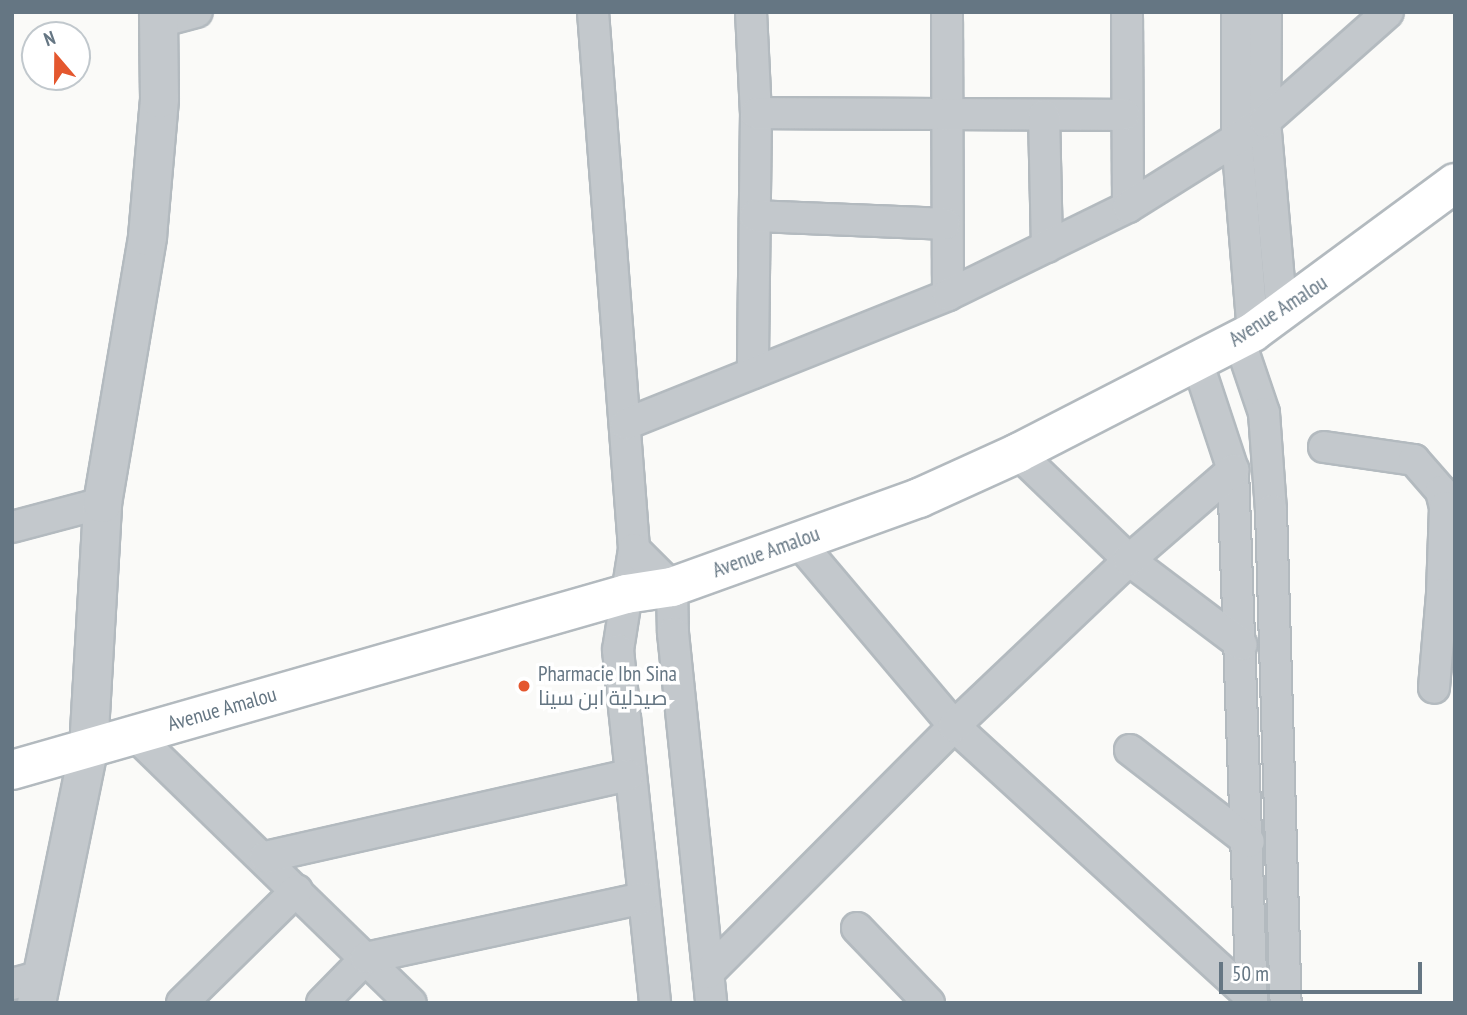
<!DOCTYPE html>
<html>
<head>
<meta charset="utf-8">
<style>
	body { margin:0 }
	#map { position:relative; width:1467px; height:1015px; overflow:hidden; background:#fafaf8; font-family:"PT Sans Narrow",Cairo,sans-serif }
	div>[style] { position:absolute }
	.roads { filter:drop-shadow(2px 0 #b3babf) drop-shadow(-2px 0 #b3babf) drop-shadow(0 2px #b3babf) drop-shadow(0 -2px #b3babf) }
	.minor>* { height:30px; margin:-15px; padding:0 15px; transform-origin:15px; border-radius:15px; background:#c3c8cc }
	.tertiary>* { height:37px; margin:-18.5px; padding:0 18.5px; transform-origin:18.5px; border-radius:18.5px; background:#c3c8cc }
	.secondary>* { height:38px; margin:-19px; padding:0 19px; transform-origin:19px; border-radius:19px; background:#fff }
	.dots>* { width:19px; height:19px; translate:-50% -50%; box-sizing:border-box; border:4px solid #fff; border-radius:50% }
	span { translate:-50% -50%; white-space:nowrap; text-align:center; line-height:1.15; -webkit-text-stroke:7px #fff; paint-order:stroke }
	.street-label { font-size:21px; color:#657683 }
	.poi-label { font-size:21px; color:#657683 }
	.left { translate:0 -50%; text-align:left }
	.frame { position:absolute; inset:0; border:14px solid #657683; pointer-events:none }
	.north { position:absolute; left:21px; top:21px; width:70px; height:70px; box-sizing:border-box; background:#fff; border:2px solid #c1c8cd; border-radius:50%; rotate:340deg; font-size:19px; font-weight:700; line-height:28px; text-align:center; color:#657683 }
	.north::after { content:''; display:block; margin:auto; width:24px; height:32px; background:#e4572e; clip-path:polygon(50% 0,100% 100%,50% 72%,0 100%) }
	.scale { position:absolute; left:1219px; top:962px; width:203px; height:32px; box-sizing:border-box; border:4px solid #657683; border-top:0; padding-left:9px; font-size:21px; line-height:24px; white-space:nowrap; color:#657683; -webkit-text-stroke:5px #fff; paint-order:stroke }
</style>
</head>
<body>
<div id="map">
	<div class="roads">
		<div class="minor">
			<i style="left:593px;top:12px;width:539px;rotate:85.63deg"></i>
			<i style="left:634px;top:549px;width:102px;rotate:99deg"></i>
			<i style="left:618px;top:650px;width:355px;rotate:84deg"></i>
			<i style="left:751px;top:12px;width:101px;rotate:87.2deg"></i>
			<i style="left:756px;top:113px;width:260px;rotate:90.7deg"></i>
			<i style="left:947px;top:12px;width:283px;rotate:89.8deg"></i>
			<i style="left:1127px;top:12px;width:195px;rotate:89.7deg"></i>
			<i style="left:1237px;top:12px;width:127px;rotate:90deg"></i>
			<i style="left:1237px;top:139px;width:194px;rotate:85.3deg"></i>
			<i style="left:1266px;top:12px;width:109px;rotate:90.5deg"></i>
			<i style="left:1265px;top:121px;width:194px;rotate:85deg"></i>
			<i style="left:159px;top:22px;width:39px;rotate:-15deg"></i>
			<i style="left:756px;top:113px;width:368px;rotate:0.3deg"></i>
			<i style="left:1044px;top:115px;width:132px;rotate:88.7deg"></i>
			<i style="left:755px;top:216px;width:190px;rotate:2.4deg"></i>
			<i style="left:1239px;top:339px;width:78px;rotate:71.3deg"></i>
			<i style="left:1264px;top:413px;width:97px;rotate:85.9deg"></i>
			<i style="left:1271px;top:510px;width:493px;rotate:88.3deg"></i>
			<i style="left:1197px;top:361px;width:115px;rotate:71.7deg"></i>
			<i style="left:1233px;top:470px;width:533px;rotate:87.96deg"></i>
			<i style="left:626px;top:424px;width:347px;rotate:-21.8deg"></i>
			<i style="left:948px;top:295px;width:200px;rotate:-26.1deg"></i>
			<i style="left:1128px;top:207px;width:162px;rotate:-32.1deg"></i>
			<i style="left:1265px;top:121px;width:164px;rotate:-41.5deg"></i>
			<i style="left:1324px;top:447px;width:91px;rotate:8.2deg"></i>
			<i style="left:1414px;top:460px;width:41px;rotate:48.9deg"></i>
			<i style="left:1441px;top:491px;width:16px;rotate:76deg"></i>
			<i style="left:1445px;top:507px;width:87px;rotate:92deg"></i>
			<i style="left:1442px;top:594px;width:94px;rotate:94.9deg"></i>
			<i style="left:1018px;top:453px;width:154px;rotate:43.9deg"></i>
			<i style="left:1129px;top:560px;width:141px;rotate:37deg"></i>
			<i style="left:12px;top:527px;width:93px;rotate:-14.9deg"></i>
			<i style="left:797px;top:540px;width:243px;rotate:49.8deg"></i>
			<i style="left:954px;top:726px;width:403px;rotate:42.4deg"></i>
			<i style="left:634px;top:549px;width:54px;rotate:45deg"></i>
			<i style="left:672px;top:587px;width:46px;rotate:88.8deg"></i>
			<i style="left:673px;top:633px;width:372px;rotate:84.1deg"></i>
			<i style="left:134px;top:734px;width:386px;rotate:44.2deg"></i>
			<i style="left:1130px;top:750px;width:150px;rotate:37.7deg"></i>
			<i style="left:265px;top:857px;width:372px;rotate:-12.7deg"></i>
			<i style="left:857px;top:928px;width:104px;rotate:46.2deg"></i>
			<i style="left:708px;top:973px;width:349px;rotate:-45.1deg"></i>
			<i style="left:954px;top:726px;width:241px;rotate:-43.5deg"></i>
			<i style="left:1129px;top:560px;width:138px;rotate:-40.9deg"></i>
			<i style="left:12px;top:984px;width:27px;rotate:-15deg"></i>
			<i style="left:182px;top:1003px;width:161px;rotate:-44.5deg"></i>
			<i style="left:322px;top:1003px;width:63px;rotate:-45.6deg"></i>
			<i style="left:366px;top:958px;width:283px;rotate:-12.2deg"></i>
		</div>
		<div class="tertiary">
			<i style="left:36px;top:1003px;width:259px;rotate:-78.4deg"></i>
			<i style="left:88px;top:749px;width:246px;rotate:-86.7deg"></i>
			<i style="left:102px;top:503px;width:271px;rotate:-80.4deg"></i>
			<i style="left:147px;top:236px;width:139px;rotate:-85deg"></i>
			<i style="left:159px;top:98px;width:86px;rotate:-90.7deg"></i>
		</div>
		<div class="secondary">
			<i style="left:12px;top:770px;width:639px;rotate:-15.99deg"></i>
			<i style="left:626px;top:594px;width:47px;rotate:-8.7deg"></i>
			<i style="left:672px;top:587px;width:263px;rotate:-19.8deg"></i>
			<i style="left:919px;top:498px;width:109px;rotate:-24.4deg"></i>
			<i style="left:1018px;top:453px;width:264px;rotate:-27.2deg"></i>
			<i style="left:1253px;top:332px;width:251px;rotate:-36.4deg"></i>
		</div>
	</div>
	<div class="dots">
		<i style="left:524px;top:686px;background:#e4572e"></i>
	</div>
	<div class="street-label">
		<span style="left:1278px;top:311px;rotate:-33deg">Avenue Amalou</span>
		<span style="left:766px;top:552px;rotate:-20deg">Avenue Amalou</span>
		<span style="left:222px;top:709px;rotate:-16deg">Avenue Amalou</span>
	</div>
	<div class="poi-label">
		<span class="left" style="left:538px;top:686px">Pharmacie Ibn Sina<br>صيدلية ابن سينا</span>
	</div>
	<div class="frame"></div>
	<div class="north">N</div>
	<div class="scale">50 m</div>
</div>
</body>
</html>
